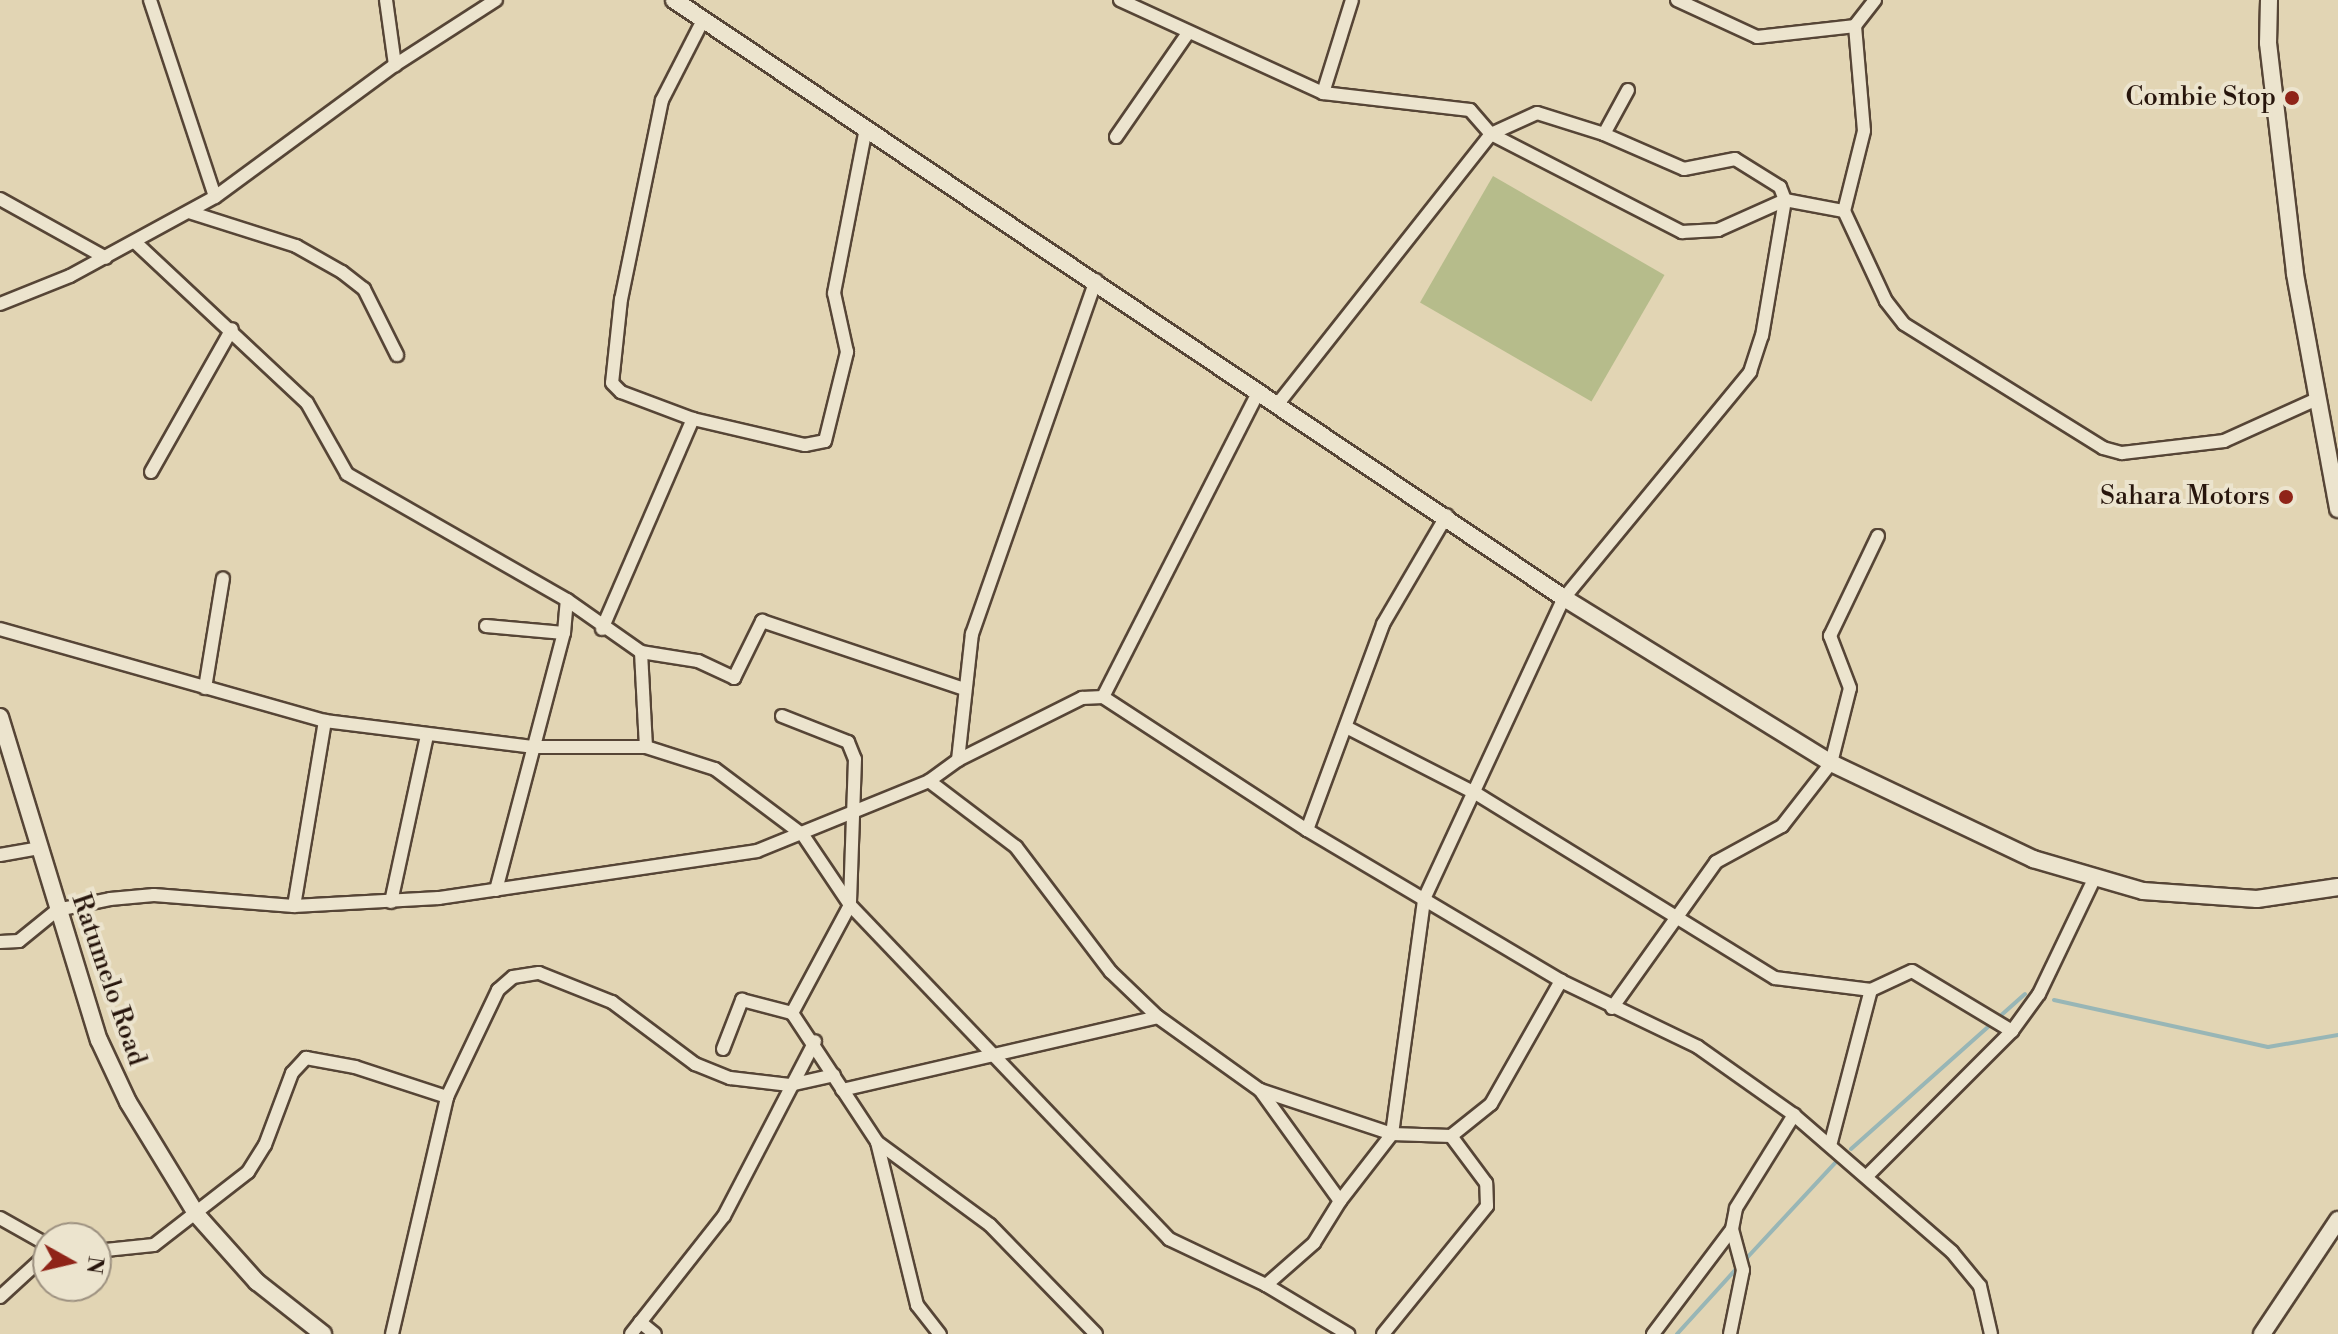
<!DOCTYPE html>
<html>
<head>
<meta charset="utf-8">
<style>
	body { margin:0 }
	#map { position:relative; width:2338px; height:1334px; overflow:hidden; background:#e2d5b4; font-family:"Libre Bodoni",serif }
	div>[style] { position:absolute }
	.green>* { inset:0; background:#b6bc8b; transform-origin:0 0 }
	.stream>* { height:4px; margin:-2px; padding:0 2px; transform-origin:2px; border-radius:2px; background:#98b6b6 }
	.roads { filter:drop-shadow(2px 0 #564536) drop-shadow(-2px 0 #564536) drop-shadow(0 2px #564536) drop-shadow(0 -2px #564536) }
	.minor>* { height:12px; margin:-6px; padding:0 6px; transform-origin:6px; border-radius:6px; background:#ece4ce }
	.tertiary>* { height:16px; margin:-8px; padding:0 8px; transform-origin:8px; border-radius:8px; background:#ece4ce }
	.dots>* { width:22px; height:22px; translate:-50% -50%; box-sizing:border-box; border:4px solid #ece4ce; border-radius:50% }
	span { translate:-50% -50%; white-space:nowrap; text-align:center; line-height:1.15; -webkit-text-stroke:8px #ece4ce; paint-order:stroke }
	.poi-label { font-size:26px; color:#27150c }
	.right { translate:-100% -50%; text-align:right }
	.street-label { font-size:26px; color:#27150c }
	.north { position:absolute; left:32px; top:1222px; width:80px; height:80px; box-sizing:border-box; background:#ece4ce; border:2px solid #9d9180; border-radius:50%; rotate:98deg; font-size:22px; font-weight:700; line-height:32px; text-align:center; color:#27150c }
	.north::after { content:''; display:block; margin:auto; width:28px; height:36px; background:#8f2418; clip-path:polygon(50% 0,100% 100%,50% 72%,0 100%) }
</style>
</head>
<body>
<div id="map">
	<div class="green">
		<i style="left:1493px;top:176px;width:198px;height:146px;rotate:30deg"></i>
	</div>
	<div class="stream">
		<i style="left:2054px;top:1000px;width:219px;rotate:12.4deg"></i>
		<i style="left:2268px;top:1047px;width:71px;rotate:-9.7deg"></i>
		<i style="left:1851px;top:1149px;width:233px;rotate:-41.7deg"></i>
		<i style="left:1744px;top:1261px;width:138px;rotate:-47.1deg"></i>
		<i style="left:1677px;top:1334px;width:91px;rotate:-47.7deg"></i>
	</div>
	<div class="roads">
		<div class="minor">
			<i style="left:150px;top:0;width:207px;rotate:71.7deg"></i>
			<i style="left:386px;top:0;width:66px;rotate:82.1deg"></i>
			<i style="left:1120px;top:0;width:223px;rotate:24.6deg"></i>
			<i style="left:1323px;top:93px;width:148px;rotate:6.6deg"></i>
			<i style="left:1470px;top:110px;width:32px;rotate:49deg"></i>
			<i style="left:1491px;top:134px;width:345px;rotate:128.3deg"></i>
			<i style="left:1677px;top:0;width:88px;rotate:24.8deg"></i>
			<i style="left:1757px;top:37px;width:99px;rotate:-6.4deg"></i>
			<i style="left:1875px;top:0;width:33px;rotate:128deg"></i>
			<i style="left:1855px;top:26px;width:105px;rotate:85.1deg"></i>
			<i style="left:1864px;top:131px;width:82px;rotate:104deg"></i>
			<i style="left:1844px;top:211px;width:99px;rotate:65deg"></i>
			<i style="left:1886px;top:301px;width:29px;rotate:52deg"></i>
			<i style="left:1904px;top:324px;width:234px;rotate:31.9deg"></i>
			<i style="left:2103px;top:448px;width:20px;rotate:15deg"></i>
			<i style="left:2122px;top:453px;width:103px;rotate:-6.7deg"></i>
			<i style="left:2224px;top:441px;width:102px;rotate:-24.3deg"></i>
			<i style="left:703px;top:20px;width:90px;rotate:117.1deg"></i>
			<i style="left:662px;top:100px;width:203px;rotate:101.6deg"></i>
			<i style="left:621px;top:299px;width:84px;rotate:96.1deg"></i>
			<i style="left:612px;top:383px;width:13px;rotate:45deg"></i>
			<i style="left:621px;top:392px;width:77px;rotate:20.6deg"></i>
			<i style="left:693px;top:419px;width:115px;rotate:13.1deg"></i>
			<i style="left:805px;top:445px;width:20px;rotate:-11deg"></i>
			<i style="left:825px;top:441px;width:92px;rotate:-76.1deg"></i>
			<i style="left:847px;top:352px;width:60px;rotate:-102.4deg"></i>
			<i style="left:834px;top:293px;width:168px;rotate:-79deg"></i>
			<i style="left:1323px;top:93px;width:97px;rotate:-72.7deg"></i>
			<i style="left:1604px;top:134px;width:70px;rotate:-162.6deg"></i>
			<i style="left:1537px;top:113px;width:51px;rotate:155.5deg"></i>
			<i style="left:1491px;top:134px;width:215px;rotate:27.2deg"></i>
			<i style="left:1682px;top:232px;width:36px;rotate:-3deg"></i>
			<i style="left:1718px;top:230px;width:73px;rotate:-24.1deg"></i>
			<i style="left:1785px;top:200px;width:60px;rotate:10.6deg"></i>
			<i style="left:1116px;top:137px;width:126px;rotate:-55.3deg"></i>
			<i style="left:0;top:199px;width:121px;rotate:29.1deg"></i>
			<i style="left:189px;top:212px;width:112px;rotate:17.6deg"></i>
			<i style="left:296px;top:246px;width:53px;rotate:29.5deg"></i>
			<i style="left:342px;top:272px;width:28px;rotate:38deg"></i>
			<i style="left:364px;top:289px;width:74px;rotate:63.4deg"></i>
			<i style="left:136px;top:243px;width:234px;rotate:43.1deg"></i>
			<i style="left:307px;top:403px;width:81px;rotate:60.6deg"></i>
			<i style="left:347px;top:474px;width:254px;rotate:29.8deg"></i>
			<i style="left:567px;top:600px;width:90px;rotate:35.1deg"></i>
			<i style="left:641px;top:652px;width:58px;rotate:9deg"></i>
			<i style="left:698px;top:661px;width:40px;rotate:25deg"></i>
			<i style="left:734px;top:678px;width:64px;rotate:-63.8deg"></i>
			<i style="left:762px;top:621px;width:213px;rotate:18.6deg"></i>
			<i style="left:0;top:304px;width:75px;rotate:-21.8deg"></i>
			<i style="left:70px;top:276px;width:165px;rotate:-28.6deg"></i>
			<i style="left:215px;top:197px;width:223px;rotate:-36.3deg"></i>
			<i style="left:395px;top:65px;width:120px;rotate:-32.8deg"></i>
			<i style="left:151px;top:472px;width:164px;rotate:-60.5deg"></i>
			<i style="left:486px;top:626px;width:78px;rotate:5.1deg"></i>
			<i style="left:0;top:629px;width:338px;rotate:15.8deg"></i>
			<i style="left:325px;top:721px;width:211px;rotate:7.1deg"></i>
			<i style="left:534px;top:747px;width:112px"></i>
			<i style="left:646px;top:747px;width:72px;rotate:17.7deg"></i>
			<i style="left:715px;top:769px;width:110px;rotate:36.9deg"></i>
			<i style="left:803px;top:835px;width:84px;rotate:56.1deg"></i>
			<i style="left:850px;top:905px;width:462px;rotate:46.3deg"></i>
			<i style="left:1169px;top:1239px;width:107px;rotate:25.4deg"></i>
			<i style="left:1266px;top:1285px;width:96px;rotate:30.9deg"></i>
			<i style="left:602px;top:629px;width:229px;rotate:-66.6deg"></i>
			<i style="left:641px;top:652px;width:95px;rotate:87deg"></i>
			<i style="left:205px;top:688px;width:111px;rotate:-80.7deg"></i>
			<i style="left:1103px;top:697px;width:341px;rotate:-63deg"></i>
			<i style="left:782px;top:716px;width:71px;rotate:21.5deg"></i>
			<i style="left:848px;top:742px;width:18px;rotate:68deg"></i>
			<i style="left:855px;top:759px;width:146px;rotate:92deg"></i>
			<i style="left:850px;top:905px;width:123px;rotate:118.2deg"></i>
			<i style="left:792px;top:1013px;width:154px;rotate:56.6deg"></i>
			<i style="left:877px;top:1142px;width:168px;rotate:76.2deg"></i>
			<i style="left:917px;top:1305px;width:37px;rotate:52deg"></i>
			<i style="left:1348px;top:728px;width:145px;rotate:27.1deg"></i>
			<i style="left:1477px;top:794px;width:350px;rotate:31.7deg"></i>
			<i style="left:1775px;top:978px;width:97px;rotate:7.1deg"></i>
			<i style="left:1871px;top:990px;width:45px;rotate:-24.9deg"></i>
			<i style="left:1912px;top:971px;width:117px;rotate:31deg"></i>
			<i style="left:958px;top:760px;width:127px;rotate:-83.7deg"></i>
			<i style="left:972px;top:634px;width:375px;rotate:-70.7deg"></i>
			<i style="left:929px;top:781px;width:109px;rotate:37.2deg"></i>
			<i style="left:1016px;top:847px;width:157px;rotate:52.8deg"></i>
			<i style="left:1111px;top:972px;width:65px;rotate:43.8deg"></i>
			<i style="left:1158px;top:1017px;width:125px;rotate:35.6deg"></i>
			<i style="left:1260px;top:1090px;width:137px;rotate:54.2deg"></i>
			<i style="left:1340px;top:1201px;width:49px;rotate:121.8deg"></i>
			<i style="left:1314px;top:1243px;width:64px;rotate:138.8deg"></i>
			<i style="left:1307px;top:830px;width:220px;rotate:-69.7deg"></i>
			<i style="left:1383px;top:624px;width:126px;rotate:-59.6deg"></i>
			<i style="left:0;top:855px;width:41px;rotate:-9.9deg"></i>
			<i style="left:496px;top:890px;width:266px;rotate:-75.2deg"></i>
			<i style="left:564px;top:633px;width:33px;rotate:-85deg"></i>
			<i style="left:391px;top:902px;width:170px;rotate:-77.8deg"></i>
			<i style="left:294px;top:906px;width:188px;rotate:-80.5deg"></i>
			<i style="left:0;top:942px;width:19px;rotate:-3deg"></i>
			<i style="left:19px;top:941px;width:49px;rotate:-39.2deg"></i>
			<i style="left:57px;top:910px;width:54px;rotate:-11.7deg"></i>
			<i style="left:110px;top:899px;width:44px;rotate:-5.2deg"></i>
			<i style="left:154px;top:895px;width:140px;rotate:4.5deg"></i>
			<i style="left:294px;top:906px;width:145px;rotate:-3.2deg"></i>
			<i style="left:439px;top:898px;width:321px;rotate:-8.4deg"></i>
			<i style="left:757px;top:851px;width:186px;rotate:-22.1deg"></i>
			<i style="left:929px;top:781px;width:36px;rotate:-36deg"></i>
			<i style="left:958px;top:760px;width:139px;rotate:-26.6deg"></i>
			<i style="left:1082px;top:698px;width:21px;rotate:-3deg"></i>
			<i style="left:1103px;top:697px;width:244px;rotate:33.1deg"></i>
			<i style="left:1307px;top:830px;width:295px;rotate:30.7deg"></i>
			<i style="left:1561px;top:981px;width:152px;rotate:25.7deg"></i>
			<i style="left:1698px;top:1047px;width:118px;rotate:35.3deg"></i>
			<i style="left:1794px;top:1115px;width:209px;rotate:40.9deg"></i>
			<i style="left:1952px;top:1252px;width:44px;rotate:50.5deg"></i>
			<i style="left:1980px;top:1286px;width:49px;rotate:77.1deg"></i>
			<i style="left:1612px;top:1008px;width:179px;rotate:-54.5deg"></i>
			<i style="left:1716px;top:862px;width:75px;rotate:-28.6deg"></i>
			<i style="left:1782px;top:826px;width:80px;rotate:-52.1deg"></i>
			<i style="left:1831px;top:763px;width:77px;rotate:-75.8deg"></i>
			<i style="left:1850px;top:688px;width:56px;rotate:-111deg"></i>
			<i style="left:1830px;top:636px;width:111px;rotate:-64.4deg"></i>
			<i style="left:723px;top:1049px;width:53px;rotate:-68.8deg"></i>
			<i style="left:742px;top:1000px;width:52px;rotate:14.6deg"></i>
			<i style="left:842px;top:1090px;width:324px;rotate:-13deg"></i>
			<i style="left:1260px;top:1090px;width:139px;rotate:18.4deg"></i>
			<i style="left:1392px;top:1134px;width:59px;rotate:1.9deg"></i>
			<i style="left:1451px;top:1136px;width:51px;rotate:-38.7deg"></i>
			<i style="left:1491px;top:1104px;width:142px;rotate:-60.4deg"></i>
			<i style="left:877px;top:1142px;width:140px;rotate:36.3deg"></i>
			<i style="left:990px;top:1225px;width:152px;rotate:45.8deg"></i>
			<i style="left:1831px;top:1142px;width:157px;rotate:-75.3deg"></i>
			<i style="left:1868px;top:1175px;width:204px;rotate:-45deg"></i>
			<i style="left:2012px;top:1031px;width:46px;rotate:-53.9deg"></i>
			<i style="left:2039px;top:994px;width:127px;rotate:-64.4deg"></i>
			<i style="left:1340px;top:1201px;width:85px;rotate:-52.2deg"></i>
			<i style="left:1392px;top:1134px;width:237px;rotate:-82.2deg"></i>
			<i style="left:1424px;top:899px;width:332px;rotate:-65.1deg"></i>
			<i style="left:1564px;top:598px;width:293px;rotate:-50.5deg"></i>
			<i style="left:1750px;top:372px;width:38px;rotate:-72deg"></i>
			<i style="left:1762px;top:336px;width:138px;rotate:-80.4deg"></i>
			<i style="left:1785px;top:200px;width:14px;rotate:-111deg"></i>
			<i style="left:1780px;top:187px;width:53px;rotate:-148.1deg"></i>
			<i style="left:1735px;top:159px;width:52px;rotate:168.9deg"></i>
			<i style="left:1684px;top:169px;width:87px;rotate:-156.4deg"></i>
			<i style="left:1604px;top:134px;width:50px;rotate:-61.4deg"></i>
			<i style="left:0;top:1218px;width:55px;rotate:29.4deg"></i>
			<i style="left:96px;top:1251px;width:58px;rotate:-5.9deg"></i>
			<i style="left:154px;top:1245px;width:119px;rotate:-37.8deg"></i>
			<i style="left:248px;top:1172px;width:32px;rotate:-58deg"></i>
			<i style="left:265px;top:1145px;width:77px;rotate:-69.4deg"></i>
			<i style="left:292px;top:1073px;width:21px;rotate:-47deg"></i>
			<i style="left:306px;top:1058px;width:50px;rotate:10.4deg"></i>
			<i style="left:355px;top:1067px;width:97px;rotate:18.1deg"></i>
			<i style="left:0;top:1297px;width:65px;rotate:-42.5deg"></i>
			<i style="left:640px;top:1322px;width:19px;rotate:39deg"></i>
			<i style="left:392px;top:1334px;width:243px;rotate:-76.9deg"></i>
			<i style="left:447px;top:1097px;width:119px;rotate:-64.5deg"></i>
			<i style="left:498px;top:990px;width:20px;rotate:-41deg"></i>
			<i style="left:513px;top:977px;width:26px;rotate:-9deg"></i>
			<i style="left:539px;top:973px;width:79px;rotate:21.7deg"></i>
			<i style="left:612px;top:1002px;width:104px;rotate:36.8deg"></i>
			<i style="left:695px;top:1064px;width:38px;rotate:22deg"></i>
			<i style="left:730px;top:1078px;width:60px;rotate:6.7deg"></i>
			<i style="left:790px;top:1085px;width:45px;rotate:-12.8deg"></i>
			<i style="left:631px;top:1334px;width:150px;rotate:-51.8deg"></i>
			<i style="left:724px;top:1216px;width:197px;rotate:-62.5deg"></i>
			<i style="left:1383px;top:1334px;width:165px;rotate:-50.9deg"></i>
			<i style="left:1487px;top:1206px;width:23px;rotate:-92deg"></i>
			<i style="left:1486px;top:1183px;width:59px;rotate:-126.7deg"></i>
			<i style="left:1653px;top:1334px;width:131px;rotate:-53deg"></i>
			<i style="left:1730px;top:1334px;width:65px;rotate:-78.5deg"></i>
			<i style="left:1743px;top:1270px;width:42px;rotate:-105deg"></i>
			<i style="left:1732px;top:1229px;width:21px;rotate:-79deg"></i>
			<i style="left:1736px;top:1208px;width:110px;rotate:-58.1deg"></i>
		</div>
		<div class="tertiary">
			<i style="left:674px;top:0;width:1072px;rotate:33.9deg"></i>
			<i style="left:1564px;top:598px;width:314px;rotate:31.7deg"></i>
			<i style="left:1831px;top:763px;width:224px;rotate:25.4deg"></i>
			<i style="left:2033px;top:859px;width:115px;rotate:16.2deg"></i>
			<i style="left:2143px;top:891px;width:114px;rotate:4deg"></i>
			<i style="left:2257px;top:899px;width:82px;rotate:-8.4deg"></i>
			<i style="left:2269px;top:0;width:43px;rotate:91.3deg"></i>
			<i style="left:2268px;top:43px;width:233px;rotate:83.3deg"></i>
			<i style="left:2295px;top:274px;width:239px;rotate:79.6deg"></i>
			<i style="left:0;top:717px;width:338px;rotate:73deg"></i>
			<i style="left:99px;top:1040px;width:68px;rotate:64.9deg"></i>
			<i style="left:128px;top:1102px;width:132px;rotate:58.6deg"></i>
			<i style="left:197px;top:1215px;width:90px;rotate:48.2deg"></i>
			<i style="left:257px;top:1282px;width:84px;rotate:38.2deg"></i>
			<i style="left:2262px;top:1334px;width:137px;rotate:-56.3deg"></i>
		</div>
	</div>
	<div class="dots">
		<i style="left:2292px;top:98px;background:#8f2418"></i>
		<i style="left:2286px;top:497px;background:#8f2418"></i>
	</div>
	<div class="poi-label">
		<span class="right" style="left:2276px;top:98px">Combie Stop</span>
		<span class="right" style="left:2270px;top:497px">Sahara Motors</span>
	</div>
	<div class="street-label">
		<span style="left:108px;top:980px;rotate:71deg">Ratumelo Road</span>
	</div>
	<div class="north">N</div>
</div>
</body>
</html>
